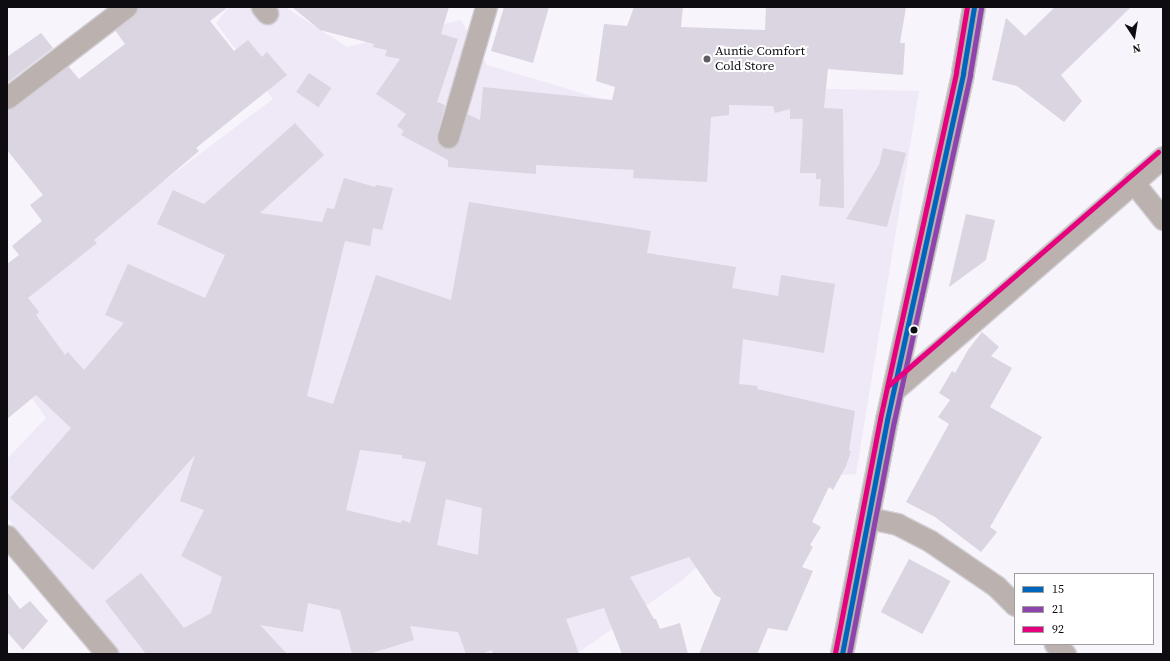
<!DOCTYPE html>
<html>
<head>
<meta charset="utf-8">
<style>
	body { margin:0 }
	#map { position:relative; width:1170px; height:661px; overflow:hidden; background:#f7f4fc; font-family:"Source Serif 4",serif }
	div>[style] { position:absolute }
	.built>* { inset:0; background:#eee8f7 }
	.building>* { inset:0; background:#dad5e0; transform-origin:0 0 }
	.roads { filter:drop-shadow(1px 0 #d2d0d6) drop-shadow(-1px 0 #d2d0d6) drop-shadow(0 1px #d2d0d6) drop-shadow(0 -1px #d2d0d6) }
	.minor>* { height:21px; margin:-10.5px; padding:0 10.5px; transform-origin:10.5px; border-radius:10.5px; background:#bbb1af }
	.secondary>* { height:22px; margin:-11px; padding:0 11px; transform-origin:11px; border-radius:11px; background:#bbb0af }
	.bus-1>* { height:5px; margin:-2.5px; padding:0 2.5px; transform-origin:2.5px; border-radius:2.5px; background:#0065bd }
	.bus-2>* { height:5px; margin:-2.5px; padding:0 2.5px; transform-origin:2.5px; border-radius:2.5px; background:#8e44ad }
	.bus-3>* { height:5px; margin:-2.5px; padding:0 2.5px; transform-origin:2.5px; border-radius:2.5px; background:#e5007d }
	.dots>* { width:11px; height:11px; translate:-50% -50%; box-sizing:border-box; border:2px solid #fff; border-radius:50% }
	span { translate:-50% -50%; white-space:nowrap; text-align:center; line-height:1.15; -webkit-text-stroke:4px #fff; paint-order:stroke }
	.poi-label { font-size:13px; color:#0e0b11 }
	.left { translate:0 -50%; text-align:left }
	.frame { position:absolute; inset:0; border:8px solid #0e0b11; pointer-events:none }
	.legend { position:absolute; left:1014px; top:573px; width:140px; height:72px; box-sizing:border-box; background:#fff; border:1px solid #9f9da0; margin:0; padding:5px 7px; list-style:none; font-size:12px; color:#0e0b11 }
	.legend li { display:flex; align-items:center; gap:8px; height:20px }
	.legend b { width:20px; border:1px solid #9f9da0 }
	.north { position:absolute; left:1114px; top:16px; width:40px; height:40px; -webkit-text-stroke:3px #fff; paint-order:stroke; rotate:168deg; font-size:11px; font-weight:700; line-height:16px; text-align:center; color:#0e0b11 }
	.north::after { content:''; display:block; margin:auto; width:14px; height:18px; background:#0e0b11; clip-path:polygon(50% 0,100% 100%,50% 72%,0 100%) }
</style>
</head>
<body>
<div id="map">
	<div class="built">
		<i style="clip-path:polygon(229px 7px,285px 7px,347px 47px,461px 20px,487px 65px,676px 121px,788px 88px,919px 91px,856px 474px,797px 477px,680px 582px,576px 654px,112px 654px,7px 517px,7px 459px,46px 418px,7px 362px,7px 299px,273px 99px,216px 23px)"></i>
	</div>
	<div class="building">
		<i style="clip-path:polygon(evenodd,138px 7px,228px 7px,210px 21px,234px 51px,248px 40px,262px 57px,267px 52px,287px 75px,196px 148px,199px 151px,94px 240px,97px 243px,28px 298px,39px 312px,36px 315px,65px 355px,68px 352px,84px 370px,124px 323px,105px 315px,128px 264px,205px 298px,225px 255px,157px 224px,173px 190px,204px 204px,295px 123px,324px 155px,260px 213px,322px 222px,327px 208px,334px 209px,344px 178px,375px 187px,376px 185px,393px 188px,382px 230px,373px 228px,370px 246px,345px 241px,307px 396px,333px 404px,376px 275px,451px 300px,469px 202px,651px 231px,647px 253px,736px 267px,732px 288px,778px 296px,781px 275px,835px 284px,824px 353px,743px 339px,739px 384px,758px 386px,757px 389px,855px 411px,849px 451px,851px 451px,846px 466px,833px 490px,829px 487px,812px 522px,821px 527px,810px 545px,813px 547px,802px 567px,813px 571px,787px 631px,768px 628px,757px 654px,699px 654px,721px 598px,715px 595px,689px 557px,630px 577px,654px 619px,656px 619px,660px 629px,680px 623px,688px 654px,622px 654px,604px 608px,566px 619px,579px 654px,493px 654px,492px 650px,481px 654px,466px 654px,458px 632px,410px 626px,414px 640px,369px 654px,352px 654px,340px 610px,308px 603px,303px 632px,260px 625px,287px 654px,146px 654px,105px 601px,141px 573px,184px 628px,211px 613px,222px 577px,181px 556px,204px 510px,180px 501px,195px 455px,93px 570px,10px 498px,71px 428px,36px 395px,7px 419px,7px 264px,19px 255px,12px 246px,42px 221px,30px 205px,43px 195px,7px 150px,7px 110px,14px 108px,68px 66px,79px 79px,125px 44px,115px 30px,134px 16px,138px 7px,360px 450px,402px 455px,402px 458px,426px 462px,410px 523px,402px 520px,401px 523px,346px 510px,360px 450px,138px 7px,446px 499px,482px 508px,478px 555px,437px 545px,446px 499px)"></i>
		<i style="clip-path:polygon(292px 7px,449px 7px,441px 34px,458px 39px,437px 102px,445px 105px,436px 139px,445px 149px,457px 145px,467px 114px,480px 120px,483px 87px,612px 100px,615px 87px,596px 81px,604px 24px,627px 26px,634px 7px,683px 7px,681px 27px,765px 30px,766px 7px,906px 7px,900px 43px,905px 43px,903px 75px,828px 69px,824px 108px,843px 109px,844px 208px,819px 206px,821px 179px,816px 179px,816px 173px,800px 173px,803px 119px,790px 119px,790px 109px,775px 113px,773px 106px,729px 105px,729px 115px,711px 117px,707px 182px,633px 178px,634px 170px,536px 165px,536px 174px,448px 167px,448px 160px,401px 135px,404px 131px,397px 126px,406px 114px,376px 94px,400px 59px,385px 56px,387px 50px,373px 47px,374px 44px,320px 30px)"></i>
		<i style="clip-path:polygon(504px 7px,549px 7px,533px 63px,491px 51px)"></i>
		<i style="clip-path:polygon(1055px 7px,1131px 7px,1061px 75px,1082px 101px,1064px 122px,1017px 86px,992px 80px,1006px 18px,1025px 36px)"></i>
		<i style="clip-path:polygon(41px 33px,53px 48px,7px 83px,7px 57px)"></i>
		<i style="left:309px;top:73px;width:27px;height:23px;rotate:34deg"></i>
		<i style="clip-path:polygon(883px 148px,906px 153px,887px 227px,846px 219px,879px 165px)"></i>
		<i style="clip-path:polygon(966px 214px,995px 220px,986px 260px,949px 287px)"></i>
		<i style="clip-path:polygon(982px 332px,999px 347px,991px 356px,1012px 368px,990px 407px,1042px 437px,990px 527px,997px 532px,981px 552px,935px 517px,906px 502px,949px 424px,938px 417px,950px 400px,939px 393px,952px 371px,955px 373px,968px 350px)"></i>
		<i style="left:909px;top:559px;width:47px;height:60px;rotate:28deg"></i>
		<i style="clip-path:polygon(7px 592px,20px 609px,30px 601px,48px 621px,23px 650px,7px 632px)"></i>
	</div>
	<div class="roads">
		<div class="minor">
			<i style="left:262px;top:7px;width:8px;rotate:50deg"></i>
			<i style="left:7px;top:98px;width:150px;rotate:-37.4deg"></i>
			<i style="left:448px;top:137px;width:135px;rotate:-73.7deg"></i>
			<i style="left:1133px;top:182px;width:48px;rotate:51deg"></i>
			<i style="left:894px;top:390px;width:356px;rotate:-40.9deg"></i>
			<i style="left:869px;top:518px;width:29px;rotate:12deg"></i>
			<i style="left:897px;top:524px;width:37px;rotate:27deg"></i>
			<i style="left:930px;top:541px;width:80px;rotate:34.3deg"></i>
			<i style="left:996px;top:586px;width:27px;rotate:45deg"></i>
			<i style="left:7px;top:536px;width:155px;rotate:49.7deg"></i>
			<i style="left:1055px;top:644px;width:14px;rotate:45deg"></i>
		</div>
		<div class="secondary">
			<i style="left:842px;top:654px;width:238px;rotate:-79.1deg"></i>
			<i style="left:887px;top:420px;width:355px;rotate:-77.6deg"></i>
			<i style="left:963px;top:73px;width:67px;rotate:-80.5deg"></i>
		</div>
	</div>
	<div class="bus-1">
		<i style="left:842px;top:654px;width:238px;rotate:-79.1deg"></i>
		<i style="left:887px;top:420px;width:355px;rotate:-77.6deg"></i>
		<i style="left:963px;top:73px;width:67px;rotate:-80.5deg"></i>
	</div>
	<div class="bus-2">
		<i style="left:849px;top:654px;width:237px;rotate:-79.1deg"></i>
		<i style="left:894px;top:421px;width:355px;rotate:-77.6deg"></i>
		<i style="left:970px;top:74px;width:67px;rotate:-80.5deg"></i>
	</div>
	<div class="bus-3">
		<i style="left:889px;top:385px;width:356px;rotate:-40.9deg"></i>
		<i style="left:835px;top:653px;width:238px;rotate:-79.1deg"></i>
		<i style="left:880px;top:419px;width:355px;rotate:-77.6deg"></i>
		<i style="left:956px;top:72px;width:66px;rotate:-80.4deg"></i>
	</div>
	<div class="dots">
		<i style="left:707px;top:59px;background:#605d63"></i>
		<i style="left:914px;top:330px;background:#0e0b11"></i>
	</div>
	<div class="poi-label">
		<span class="left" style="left:715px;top:59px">Auntie Comfort<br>Cold Store</span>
	</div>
	<div class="frame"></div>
	<ul class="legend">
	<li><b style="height:5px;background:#0065bd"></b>15</li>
	<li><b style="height:5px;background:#8e44ad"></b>21</li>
	<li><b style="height:5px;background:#e5007d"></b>92</li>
	</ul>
	<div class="north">N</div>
</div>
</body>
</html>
